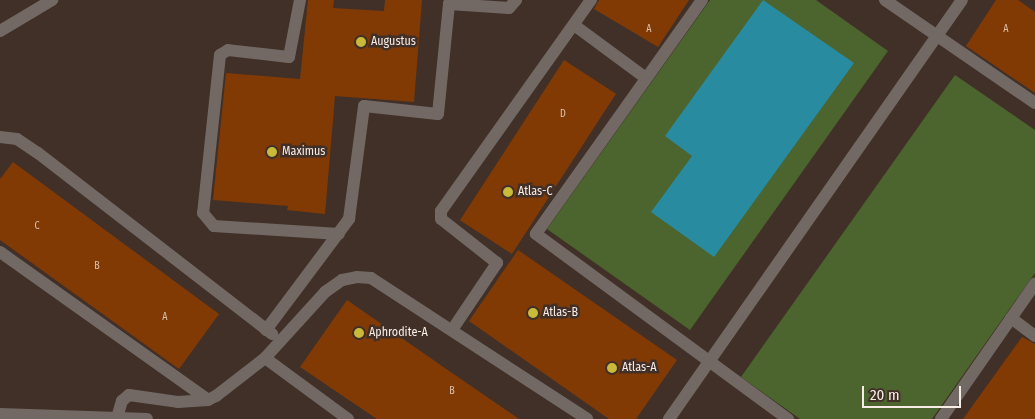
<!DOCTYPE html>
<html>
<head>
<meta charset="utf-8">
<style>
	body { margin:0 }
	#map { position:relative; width:1035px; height:419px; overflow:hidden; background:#413027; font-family:"Fira Sans Condensed",sans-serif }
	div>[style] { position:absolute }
	.green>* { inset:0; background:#4c642e }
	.water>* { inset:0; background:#288b9f }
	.building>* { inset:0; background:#823a04; transform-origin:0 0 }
	.minor>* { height:12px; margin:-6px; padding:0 6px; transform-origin:6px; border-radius:6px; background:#726965 }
	.dots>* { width:14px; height:14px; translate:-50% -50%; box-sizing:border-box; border:2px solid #413027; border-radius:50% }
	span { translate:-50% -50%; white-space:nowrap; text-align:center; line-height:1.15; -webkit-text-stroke:5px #413027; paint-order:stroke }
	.number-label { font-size:10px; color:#dac0ae }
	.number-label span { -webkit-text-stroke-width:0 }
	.poi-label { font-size:12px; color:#f7ece6 }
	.left { translate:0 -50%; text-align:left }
	.scale { position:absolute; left:862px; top:386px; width:99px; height:22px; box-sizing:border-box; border:2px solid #f7ece6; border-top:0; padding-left:6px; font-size:15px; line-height:18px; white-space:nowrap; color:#f7ece6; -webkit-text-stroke:4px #413027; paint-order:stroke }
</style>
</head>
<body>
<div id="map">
	<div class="green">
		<i style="clip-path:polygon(710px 0,816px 0,888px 51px,690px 330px,547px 229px)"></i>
		<i style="clip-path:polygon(955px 75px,1035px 130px,1035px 273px,932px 419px,800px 419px,741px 377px)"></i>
	</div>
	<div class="water">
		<i style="clip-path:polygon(763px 0,854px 63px,714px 257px,651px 212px,692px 156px,665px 136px)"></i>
	</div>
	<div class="building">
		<i style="clip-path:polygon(308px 0,334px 0,333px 8px,384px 11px,385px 0,422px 0,414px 102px,335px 96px,325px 214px,287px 210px,288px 206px,213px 200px,226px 73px,300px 79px)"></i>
		<i style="clip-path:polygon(599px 0,689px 0,658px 47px,594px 9px)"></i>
		<i style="clip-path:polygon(996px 0,1018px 0,1035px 12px,1035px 93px,966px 46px)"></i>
		<i style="left:564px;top:60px;width:62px;height:191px;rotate:33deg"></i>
		<i style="clip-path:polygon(13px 162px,219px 314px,179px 369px,0 240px,0 179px)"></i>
		<i style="clip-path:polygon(518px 250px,677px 360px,636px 419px,609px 419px,469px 321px)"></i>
		<i style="clip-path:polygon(347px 300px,442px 366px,519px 419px,377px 419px,300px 367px)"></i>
		<i style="clip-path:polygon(1022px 337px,1035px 344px,1035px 419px,963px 419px)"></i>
	</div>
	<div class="minor">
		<i style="left:300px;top:0;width:58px;rotate:100.9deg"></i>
		<i style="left:289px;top:57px;width:61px;rotate:-173.5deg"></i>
		<i style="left:228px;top:50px;width:9px;rotate:148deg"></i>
		<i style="left:220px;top:55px;width:159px;rotate:96.1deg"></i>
		<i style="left:203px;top:213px;width:17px;rotate:50deg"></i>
		<i style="left:214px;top:226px;width:125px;rotate:3.7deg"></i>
		<i style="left:702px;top:0;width:287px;rotate:125.4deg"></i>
		<i style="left:536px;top:234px;width:313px;rotate:36.3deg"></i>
		<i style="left:885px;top:0;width:182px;rotate:34.5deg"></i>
		<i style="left:574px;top:25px;width:89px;rotate:36.4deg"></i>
		<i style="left:0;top:31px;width:61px;rotate:-30.8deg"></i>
		<i style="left:0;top:137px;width:17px;rotate:7deg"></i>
		<i style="left:17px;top:139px;width:25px;rotate:34deg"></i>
		<i style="left:38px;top:153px;width:296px;rotate:37.7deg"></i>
		<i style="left:0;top:252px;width:255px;rotate:35.4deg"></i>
		<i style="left:1011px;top:318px;width:30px;rotate:37deg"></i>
		<i style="left:266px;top:330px;width:139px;rotate:-53.2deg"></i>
		<i style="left:349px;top:219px;width:114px;rotate:-82.4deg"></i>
		<i style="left:364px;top:106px;width:74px;rotate:6.2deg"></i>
		<i style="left:438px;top:114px;width:111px;rotate:-84.3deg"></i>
		<i style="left:449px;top:4px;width:60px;rotate:3.8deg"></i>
		<i style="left:509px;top:8px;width:11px;rotate:-49deg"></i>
		<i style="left:452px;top:330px;width:81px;rotate:-56.1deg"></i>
		<i style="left:497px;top:263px;width:71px;rotate:-141.8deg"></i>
		<i style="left:441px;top:219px;width:8px;rotate:-90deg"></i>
		<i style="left:441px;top:211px;width:259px;rotate:-54.6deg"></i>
		<i style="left:265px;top:358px;width:103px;rotate:36.3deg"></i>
		<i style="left:0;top:414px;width:147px;rotate:1.9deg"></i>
		<i style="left:117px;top:418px;width:18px;rotate:-74deg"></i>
		<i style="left:122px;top:401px;width:9px;rotate:-41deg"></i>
		<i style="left:129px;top:395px;width:49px;rotate:8.1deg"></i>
		<i style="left:178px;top:402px;width:30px;rotate:-4deg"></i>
		<i style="left:208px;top:400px;width:9px;rotate:-27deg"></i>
		<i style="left:216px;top:396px;width:62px;rotate:-37.8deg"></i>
		<i style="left:265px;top:358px;width:89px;rotate:-47.7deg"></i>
		<i style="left:325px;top:292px;width:21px;rotate:-35deg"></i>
		<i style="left:342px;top:280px;width:15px;rotate:-11deg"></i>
		<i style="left:357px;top:277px;width:14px;rotate:4deg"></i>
		<i style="left:371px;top:278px;width:258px;rotate:33.1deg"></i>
		<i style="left:669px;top:419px;width:511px;rotate:-55.04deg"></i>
		<i style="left:941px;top:419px;width:165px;rotate:-55.2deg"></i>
	</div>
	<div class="dots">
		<i style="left:361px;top:42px;background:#caba3a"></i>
		<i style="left:272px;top:152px;background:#caba3a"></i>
		<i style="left:508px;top:192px;background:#caba3a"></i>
		<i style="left:533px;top:313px;background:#caba3a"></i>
		<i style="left:359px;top:333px;background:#caba3a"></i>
		<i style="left:612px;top:368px;background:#caba3a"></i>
	</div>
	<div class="number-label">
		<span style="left:649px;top:30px">A</span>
		<span style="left:1006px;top:30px">A</span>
		<span style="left:563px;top:115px">D</span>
		<span style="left:37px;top:227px">C</span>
		<span style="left:97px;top:267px">B</span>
		<span style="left:165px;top:318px">A</span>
		<span style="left:452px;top:392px">B</span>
	</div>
	<div class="poi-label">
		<span class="left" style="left:371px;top:42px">Augustus</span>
		<span class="left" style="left:282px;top:152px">Maximus</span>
		<span class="left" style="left:518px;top:192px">Atlas-C</span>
		<span class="left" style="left:543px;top:313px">Atlas-B</span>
		<span class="left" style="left:369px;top:333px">Aphrodite-A</span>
		<span class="left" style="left:622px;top:368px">Atlas-A</span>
	</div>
	<div class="scale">20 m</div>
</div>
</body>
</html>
